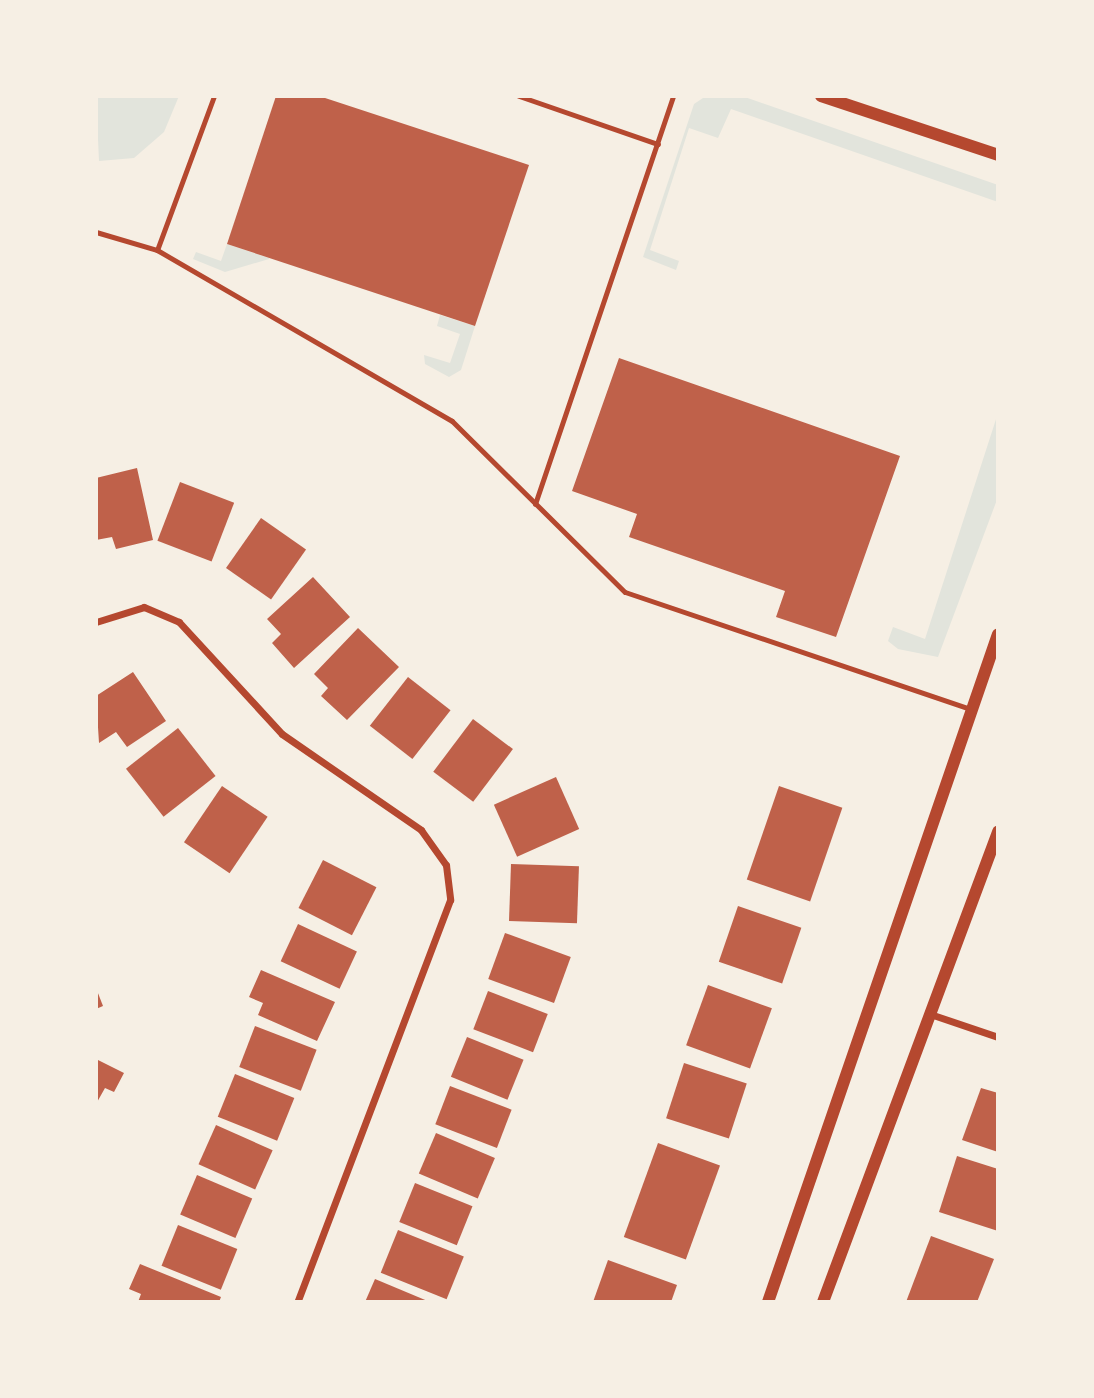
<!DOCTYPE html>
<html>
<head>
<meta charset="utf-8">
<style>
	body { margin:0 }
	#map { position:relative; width:1094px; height:1398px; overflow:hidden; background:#f6efe4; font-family:Karla,sans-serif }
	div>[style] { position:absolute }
	.green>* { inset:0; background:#e2e4dc }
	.building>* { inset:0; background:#bf614a; transform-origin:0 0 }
	.service>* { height:5px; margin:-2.5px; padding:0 2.5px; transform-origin:2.5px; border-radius:2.5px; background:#b5482f }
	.minor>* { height:7px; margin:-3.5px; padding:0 3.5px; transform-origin:3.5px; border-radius:3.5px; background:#b5482f }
	.tertiary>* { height:12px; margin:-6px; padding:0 6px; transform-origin:6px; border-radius:6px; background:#b5482f }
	span { translate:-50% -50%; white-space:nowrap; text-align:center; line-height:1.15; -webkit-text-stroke:5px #f6efe4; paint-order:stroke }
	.frame { position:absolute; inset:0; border:98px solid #f6efe4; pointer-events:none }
</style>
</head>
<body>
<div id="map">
	<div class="green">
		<i style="clip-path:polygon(96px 96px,179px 96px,164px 132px,134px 158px,99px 161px)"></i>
		<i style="clip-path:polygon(706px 96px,742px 96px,998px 185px,998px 202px,731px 109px,718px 138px,689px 128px,650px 250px,679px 261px,676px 270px,643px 257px,694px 104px)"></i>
		<i style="clip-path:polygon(227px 244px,269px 258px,269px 259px,225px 272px,193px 259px,196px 252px,221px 261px)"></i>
		<i style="clip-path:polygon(440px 315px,475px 326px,461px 370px,449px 377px,425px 364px,424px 355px,450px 363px,460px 334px,437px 326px)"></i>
		<i style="clip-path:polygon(998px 413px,998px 497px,938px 657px,898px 649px,888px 641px,893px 627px,925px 639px)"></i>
	</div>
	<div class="building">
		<i style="clip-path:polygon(276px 96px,319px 96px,529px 165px,475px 326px,227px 244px)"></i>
		<i style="clip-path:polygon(619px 358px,900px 456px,836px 637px,776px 617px,785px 591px,629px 537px,637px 514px,572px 491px)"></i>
		<i style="clip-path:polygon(137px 468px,153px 540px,116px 549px,112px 537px,96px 540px,96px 478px)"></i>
		<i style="left:180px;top:482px;width:58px;height:63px;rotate:21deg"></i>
		<i style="left:261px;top:518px;width:55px;height:61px;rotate:35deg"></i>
		<i style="clip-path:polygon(313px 577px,350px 617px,294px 668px,272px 643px,281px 634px,267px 619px)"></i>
		<i style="clip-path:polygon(358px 628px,399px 667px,347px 720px,321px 696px,328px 688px,314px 674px)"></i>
		<i style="clip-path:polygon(133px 672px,166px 721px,127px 747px,116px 732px,99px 743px,96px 696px)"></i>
		<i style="left:408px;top:677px;width:54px;height:62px;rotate:38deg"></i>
		<i style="left:473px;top:719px;width:50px;height:66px;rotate:37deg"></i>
		<i style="left:178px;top:728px;width:61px;height:66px;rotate:52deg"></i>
		<i style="left:556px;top:777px;width:57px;height:68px;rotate:66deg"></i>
		<i style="left:222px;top:786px;width:55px;height:68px;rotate:34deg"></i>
		<i style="left:779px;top:786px;width:67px;height:99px;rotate:19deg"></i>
		<i style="left:323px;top:860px;width:60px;height:54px;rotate:27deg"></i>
		<i style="left:511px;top:864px;width:68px;height:57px;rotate:2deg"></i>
		<i style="left:738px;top:906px;width:67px;height:59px;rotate:19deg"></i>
		<i style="left:298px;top:924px;width:65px;height:41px;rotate:25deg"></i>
		<i style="left:505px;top:933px;width:70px;height:49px;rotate:20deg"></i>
		<i style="clip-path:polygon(261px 970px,335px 1002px,317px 1041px,258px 1015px,263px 1003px,249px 997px)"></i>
		<i style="left:708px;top:985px;width:68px;height:64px;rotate:20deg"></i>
		<i style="clip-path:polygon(96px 988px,103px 1006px,96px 1009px)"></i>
		<i style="left:488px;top:991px;width:64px;height:41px;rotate:21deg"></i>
		<i style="left:255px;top:1026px;width:66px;height:44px;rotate:21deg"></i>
		<i style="left:467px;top:1037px;width:61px;height:43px;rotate:22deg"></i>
		<i style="clip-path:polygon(96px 1059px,124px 1073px,114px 1092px,105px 1088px,96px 1104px)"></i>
		<i style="left:684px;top:1063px;width:66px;height:58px;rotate:18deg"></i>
		<i style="left:235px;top:1074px;width:64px;height:46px;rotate:22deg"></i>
		<i style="left:450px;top:1086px;width:66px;height:41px;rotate:21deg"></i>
		<i style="clip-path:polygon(981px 1088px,998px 1093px,998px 1152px,962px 1140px)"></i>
		<i style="left:216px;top:1125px;width:62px;height:43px;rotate:24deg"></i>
		<i style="left:436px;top:1133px;width:64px;height:44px;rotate:23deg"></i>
		<i style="left:658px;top:1143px;width:66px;height:100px;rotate:20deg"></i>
		<i style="clip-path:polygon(957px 1156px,998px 1169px,998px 1231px,939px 1212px)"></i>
		<i style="left:197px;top:1175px;width:60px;height:43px;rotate:23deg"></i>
		<i style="left:415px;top:1183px;width:62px;height:42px;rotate:22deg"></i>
		<i style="left:178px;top:1225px;width:64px;height:44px;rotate:22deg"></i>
		<i style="left:398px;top:1230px;width:71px;height:46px;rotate:22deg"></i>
		<i style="clip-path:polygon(931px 1236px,994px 1259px,977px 1302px,906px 1302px)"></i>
		<i style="clip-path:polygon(608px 1260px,677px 1285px,671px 1302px,593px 1302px)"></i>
		<i style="clip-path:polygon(140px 1264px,221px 1297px,219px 1302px,138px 1302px,141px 1294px,129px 1289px)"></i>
		<i style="clip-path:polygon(375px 1279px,430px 1302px,365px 1302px)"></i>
	</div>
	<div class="service">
		<i style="left:214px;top:96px;width:164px;rotate:110.3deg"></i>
		<i style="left:157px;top:250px;width:341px;rotate:30.1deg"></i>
		<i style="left:452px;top:421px;width:243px;rotate:44.7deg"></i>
		<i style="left:625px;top:592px;width:365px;rotate:18.7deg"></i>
		<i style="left:519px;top:96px;width:147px;rotate:19.1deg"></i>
		<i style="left:96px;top:232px;width:64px;rotate:16.4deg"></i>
		<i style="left:535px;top:504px;width:431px;rotate:-71.3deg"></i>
	</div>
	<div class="minor">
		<i style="left:96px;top:622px;width:50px;rotate:-17.4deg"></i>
		<i style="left:144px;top:607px;width:38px;rotate:23deg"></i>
		<i style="left:179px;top:622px;width:152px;rotate:47.4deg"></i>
		<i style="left:282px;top:734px;width:169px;rotate:34.6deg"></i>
		<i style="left:421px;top:830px;width:43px;rotate:54.5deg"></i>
		<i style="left:446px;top:865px;width:35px;rotate:83deg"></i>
		<i style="left:450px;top:900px;width:430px;rotate:110.8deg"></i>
		<i style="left:933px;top:1015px;width:69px;rotate:18.7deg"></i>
	</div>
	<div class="tertiary">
		<i style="left:821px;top:96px;width:187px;rotate:18.4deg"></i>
		<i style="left:768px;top:1302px;width:706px;rotate:-71deg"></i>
		<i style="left:823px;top:1302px;width:502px;rotate:-69.58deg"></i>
	</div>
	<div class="frame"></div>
</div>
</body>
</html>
